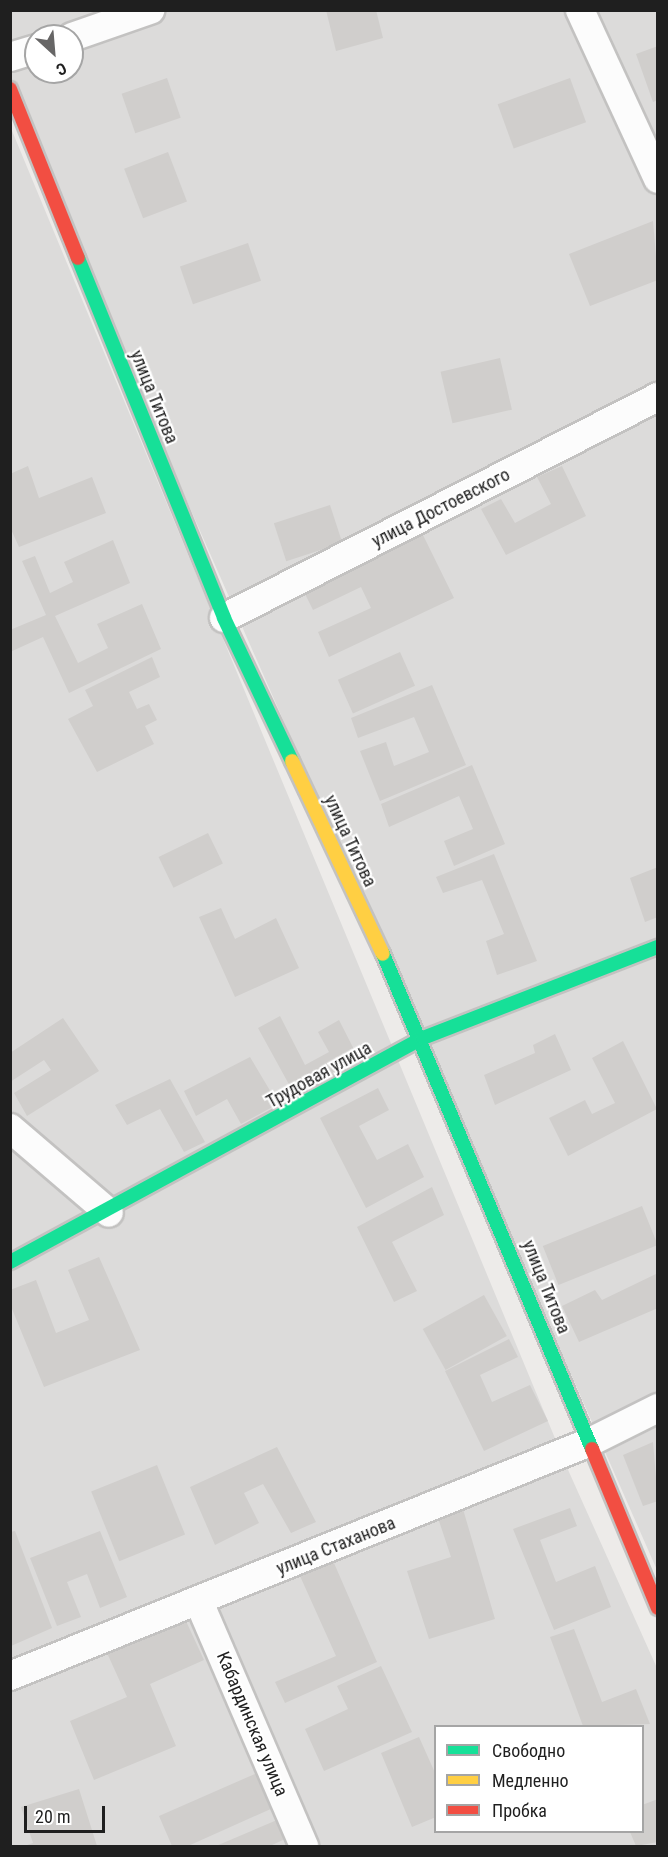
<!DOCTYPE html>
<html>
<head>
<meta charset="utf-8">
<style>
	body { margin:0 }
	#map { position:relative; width:668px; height:1857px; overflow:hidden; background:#edebe9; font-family:"Roboto Condensed",sans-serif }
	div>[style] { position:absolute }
	.residential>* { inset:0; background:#dcdbda }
	.building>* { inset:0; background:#d0cecc; transform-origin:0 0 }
	.roads { filter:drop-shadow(2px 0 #c3c2c1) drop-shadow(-2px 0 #c3c2c1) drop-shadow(0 2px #c3c2c1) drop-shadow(0 -2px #c3c2c1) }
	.street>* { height:28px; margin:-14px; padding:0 14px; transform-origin:14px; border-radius:14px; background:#fcfcfc }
	.fast>* { height:14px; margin:-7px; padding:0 7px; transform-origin:7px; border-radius:7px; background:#16e098 }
	.slow>* { height:14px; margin:-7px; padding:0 7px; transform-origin:7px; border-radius:7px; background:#ffcf43 }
	.jam>* { height:14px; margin:-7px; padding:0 7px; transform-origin:7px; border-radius:7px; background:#f24e42 }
	span { translate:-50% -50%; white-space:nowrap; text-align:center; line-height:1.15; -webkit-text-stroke:4.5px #fff; paint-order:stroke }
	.street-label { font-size:18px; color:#1f1f1f }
	.frame { position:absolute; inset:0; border:12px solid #1f1f1f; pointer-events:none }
	.legend { position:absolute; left:434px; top:1725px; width:210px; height:108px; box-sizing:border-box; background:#fff; border:2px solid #a5a5a5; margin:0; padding:8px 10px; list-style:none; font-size:18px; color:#1f1f1f }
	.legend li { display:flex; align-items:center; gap:12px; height:30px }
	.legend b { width:30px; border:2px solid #a5a5a5 }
	.north { position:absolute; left:24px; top:24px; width:60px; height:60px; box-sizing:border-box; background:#fff; border:2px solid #a5a5a5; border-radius:50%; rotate:154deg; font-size:16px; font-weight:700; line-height:24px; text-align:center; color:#1f1f1f }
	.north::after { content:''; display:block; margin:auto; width:21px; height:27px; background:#676666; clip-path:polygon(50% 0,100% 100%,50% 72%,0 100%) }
	.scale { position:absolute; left:24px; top:1806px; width:81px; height:27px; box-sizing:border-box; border:3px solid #1f1f1f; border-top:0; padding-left:8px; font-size:18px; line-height:21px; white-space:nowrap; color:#1f1f1f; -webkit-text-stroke:4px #fff; paint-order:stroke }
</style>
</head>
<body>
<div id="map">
	<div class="residential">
		<i style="clip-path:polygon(evenodd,10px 11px,657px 11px,657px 1570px,11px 101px,10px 11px,36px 36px,72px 36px,72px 72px,36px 72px,36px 36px)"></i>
		<i style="clip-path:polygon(evenodd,10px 126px,569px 1472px,657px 1668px,657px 1846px,11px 1846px,10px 126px,436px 1726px,642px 1726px,642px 1832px,436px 1832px,436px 1726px)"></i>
	</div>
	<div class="building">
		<i style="clip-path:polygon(326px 10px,376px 10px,383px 38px,336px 51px)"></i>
		<i style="clip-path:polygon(658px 46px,658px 100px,653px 102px,636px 54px)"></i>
		<i style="left:167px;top:78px;width:42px;height:48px;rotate:71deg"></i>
		<i style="left:570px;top:78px;width:47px;height:77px;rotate:70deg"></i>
		<i style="left:168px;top:152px;width:53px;height:47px;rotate:69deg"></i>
		<i style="clip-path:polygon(653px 221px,658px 280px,590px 306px,569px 254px)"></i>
		<i style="left:248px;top:243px;width:40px;height:72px;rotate:71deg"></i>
		<i style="left:500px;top:358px;width:53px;height:61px;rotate:77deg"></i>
		<i style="clip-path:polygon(28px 466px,39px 498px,92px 477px,106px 513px,19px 547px,10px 527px,10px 474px)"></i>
		<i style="clip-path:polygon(562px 466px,586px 516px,506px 555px,481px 509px,501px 499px,515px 523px,551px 504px,537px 477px)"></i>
		<i style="left:330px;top:505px;width:40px;height:59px;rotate:72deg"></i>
		<i style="clip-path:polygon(422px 533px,454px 598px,329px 657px,318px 632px,371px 608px,361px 587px,313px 610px,303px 590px)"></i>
		<i style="clip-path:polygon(113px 540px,130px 583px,55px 616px,78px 663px,108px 648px,97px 624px,142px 604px,161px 649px,69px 693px,43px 637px,10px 652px,10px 630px,46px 615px,22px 561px,35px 556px,50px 593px,73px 582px,64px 562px)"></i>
		<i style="left:400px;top:652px;width:37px;height:68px;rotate:66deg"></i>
		<i style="clip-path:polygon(152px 657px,160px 677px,129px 692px,137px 709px,149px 704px,157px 720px,145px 726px,154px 744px,97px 772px,68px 719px,93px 706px,85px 690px)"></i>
		<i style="clip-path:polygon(432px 685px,466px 765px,380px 801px,360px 751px,386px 742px,394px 766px,429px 752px,414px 717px,358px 738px,351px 718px)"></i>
		<i style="clip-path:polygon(472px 765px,505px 844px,454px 866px,444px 841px,473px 829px,459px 796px,389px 827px,381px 804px)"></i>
		<i style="left:208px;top:833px;width:34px;height:55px;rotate:64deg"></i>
		<i style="clip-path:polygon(494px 854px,537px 961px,497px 975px,486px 941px,504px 934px,482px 880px,443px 893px,436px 877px)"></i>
		<i style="clip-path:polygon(658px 867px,658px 917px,645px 922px,630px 878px)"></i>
		<i style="clip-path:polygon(221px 908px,235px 939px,276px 918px,299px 968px,235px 997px,199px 917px)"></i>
		<i style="clip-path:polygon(280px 1016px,305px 1065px,329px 1052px,318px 1032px,339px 1020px,362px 1065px,297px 1099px,258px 1028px)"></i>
		<i style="clip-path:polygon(63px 1018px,99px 1071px,27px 1116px,14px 1093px,51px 1070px,44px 1060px,10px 1082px,10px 1053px)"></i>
		<i style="clip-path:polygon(555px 1034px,571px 1070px,495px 1105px,484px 1075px,535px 1053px,533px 1045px)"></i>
		<i style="clip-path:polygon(623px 1041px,657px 1109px,568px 1156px,549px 1118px,585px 1100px,592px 1114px,615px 1103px,592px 1058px)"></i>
		<i style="clip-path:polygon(250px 1057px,278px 1104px,241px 1124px,227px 1099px,196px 1116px,184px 1091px)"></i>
		<i style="clip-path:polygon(170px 1079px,205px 1142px,184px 1152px,160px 1109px,127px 1125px,115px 1105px)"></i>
		<i style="clip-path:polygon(378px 1088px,389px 1110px,359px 1126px,377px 1160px,408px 1144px,424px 1177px,366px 1208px,320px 1118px)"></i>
		<i style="clip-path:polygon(432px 1187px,444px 1215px,392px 1242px,417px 1291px,394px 1302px,357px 1227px)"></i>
		<i style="left:642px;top:1206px;width:42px;height:107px;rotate:68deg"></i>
		<i style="clip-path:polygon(99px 1257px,140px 1350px,44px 1387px,10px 1304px,10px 1290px,36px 1280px,56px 1333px,89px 1320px,68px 1270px)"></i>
		<i style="clip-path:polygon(658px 1273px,658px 1308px,579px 1342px,562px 1306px,595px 1290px,602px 1300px)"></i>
		<i style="left:484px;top:1295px;width:47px;height:70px;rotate:61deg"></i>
		<i style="clip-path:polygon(509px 1339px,518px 1357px,480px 1375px,492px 1402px,530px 1385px,548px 1421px,484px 1451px,445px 1371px)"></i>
		<i style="clip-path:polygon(653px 1442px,658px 1501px,643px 1506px,623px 1455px)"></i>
		<i style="clip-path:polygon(277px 1447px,316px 1522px,291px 1533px,263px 1484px,244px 1493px,259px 1523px,215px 1545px,190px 1487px)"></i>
		<i style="left:157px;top:1465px;width:75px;height:71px;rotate:68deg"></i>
		<i style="clip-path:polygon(570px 1508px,577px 1526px,540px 1540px,556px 1582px,595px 1566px,611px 1607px,554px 1630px,513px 1529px)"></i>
		<i style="clip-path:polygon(463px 1509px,495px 1619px,429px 1639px,407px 1571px,451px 1557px,438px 1518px)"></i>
		<i style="clip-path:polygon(15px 1531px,52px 1628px,11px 1646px,10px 1532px)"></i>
		<i style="clip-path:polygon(100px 1531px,127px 1597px,100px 1608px,87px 1574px,67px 1582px,81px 1617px,57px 1626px,30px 1558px)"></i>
		<i style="clip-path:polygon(334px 1563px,377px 1662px,285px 1703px,275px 1682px,336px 1656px,300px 1576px)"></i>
		<i style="clip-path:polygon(185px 1619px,204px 1660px,150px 1684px,176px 1746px,94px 1780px,70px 1721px,127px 1697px,107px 1653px)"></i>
		<i style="clip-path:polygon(574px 1629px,602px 1702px,636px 1689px,650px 1724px,583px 1726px,550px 1637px)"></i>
		<i style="clip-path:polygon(381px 1666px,412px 1732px,324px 1771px,305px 1729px,348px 1709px,337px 1686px)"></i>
		<i style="clip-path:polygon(419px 1737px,436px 1775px,436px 1817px,412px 1827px,381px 1753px)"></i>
		<i style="clip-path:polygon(257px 1773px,273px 1808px,188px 1846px,172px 1846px,159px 1816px)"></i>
		<i style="clip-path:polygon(79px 1789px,97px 1846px,24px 1846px,33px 1843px,21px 1807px)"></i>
		<i style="clip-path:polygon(658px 1799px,658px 1842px,636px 1846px,630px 1832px,642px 1832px,642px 1805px)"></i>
		<i style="clip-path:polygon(277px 1820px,285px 1839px,270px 1846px,216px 1846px)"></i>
	</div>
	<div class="roads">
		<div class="street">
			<i style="left:580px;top:10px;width:186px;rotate:65.2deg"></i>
			<i style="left:72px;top:37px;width:83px;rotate:-19.1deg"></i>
			<i style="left:10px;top:57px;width:27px;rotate:-17deg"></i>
			<i style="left:224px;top:618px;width:487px;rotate:-27deg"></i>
			<i style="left:10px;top:1128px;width:130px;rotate:40.6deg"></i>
			<i style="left:199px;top:1602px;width:266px;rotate:66.7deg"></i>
			<i style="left:10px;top:1676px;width:625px;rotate:-21.97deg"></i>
			<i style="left:590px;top:1442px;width:76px;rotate:-26.6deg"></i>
		</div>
		<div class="fast">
			<i style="left:78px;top:258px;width:388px;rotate:67.9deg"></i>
			<i style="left:224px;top:618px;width:158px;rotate:64.6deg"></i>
			<i style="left:383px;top:954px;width:537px;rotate:67.11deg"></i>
			<i style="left:10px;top:1262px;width:470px;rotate:-28.5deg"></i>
			<i style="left:423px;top:1038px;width:252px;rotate:-21.2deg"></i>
		</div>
		<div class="slow">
			<i style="left:292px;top:761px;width:213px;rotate:64.8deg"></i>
		</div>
		<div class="jam">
			<i style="left:10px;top:89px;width:182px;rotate:68.1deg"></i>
			<i style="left:592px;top:1449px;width:172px;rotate:67.5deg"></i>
		</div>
	</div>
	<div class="street-label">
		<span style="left:154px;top:397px;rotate:68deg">улица Титова</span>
		<span style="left:441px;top:508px;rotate:-27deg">улица Достоевского</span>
		<span style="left:350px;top:841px;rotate:65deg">улица Титова</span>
		<span style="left:319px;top:1075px;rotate:-29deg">Трудовая улица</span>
		<span style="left:546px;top:1287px;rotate:68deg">улица Титова</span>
		<span style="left:336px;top:1546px;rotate:-22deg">улица Стаханова</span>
		<span style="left:252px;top:1724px;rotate:67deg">Кабардинская улица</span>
	</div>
	<div class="frame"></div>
	<ul class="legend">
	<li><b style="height:8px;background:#16e098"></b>Свободно</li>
	<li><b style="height:8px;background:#ffcf43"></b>Медленно</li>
	<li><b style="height:8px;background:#f24e42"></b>Пробка</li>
	</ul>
	<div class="north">С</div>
	<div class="scale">20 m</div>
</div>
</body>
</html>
